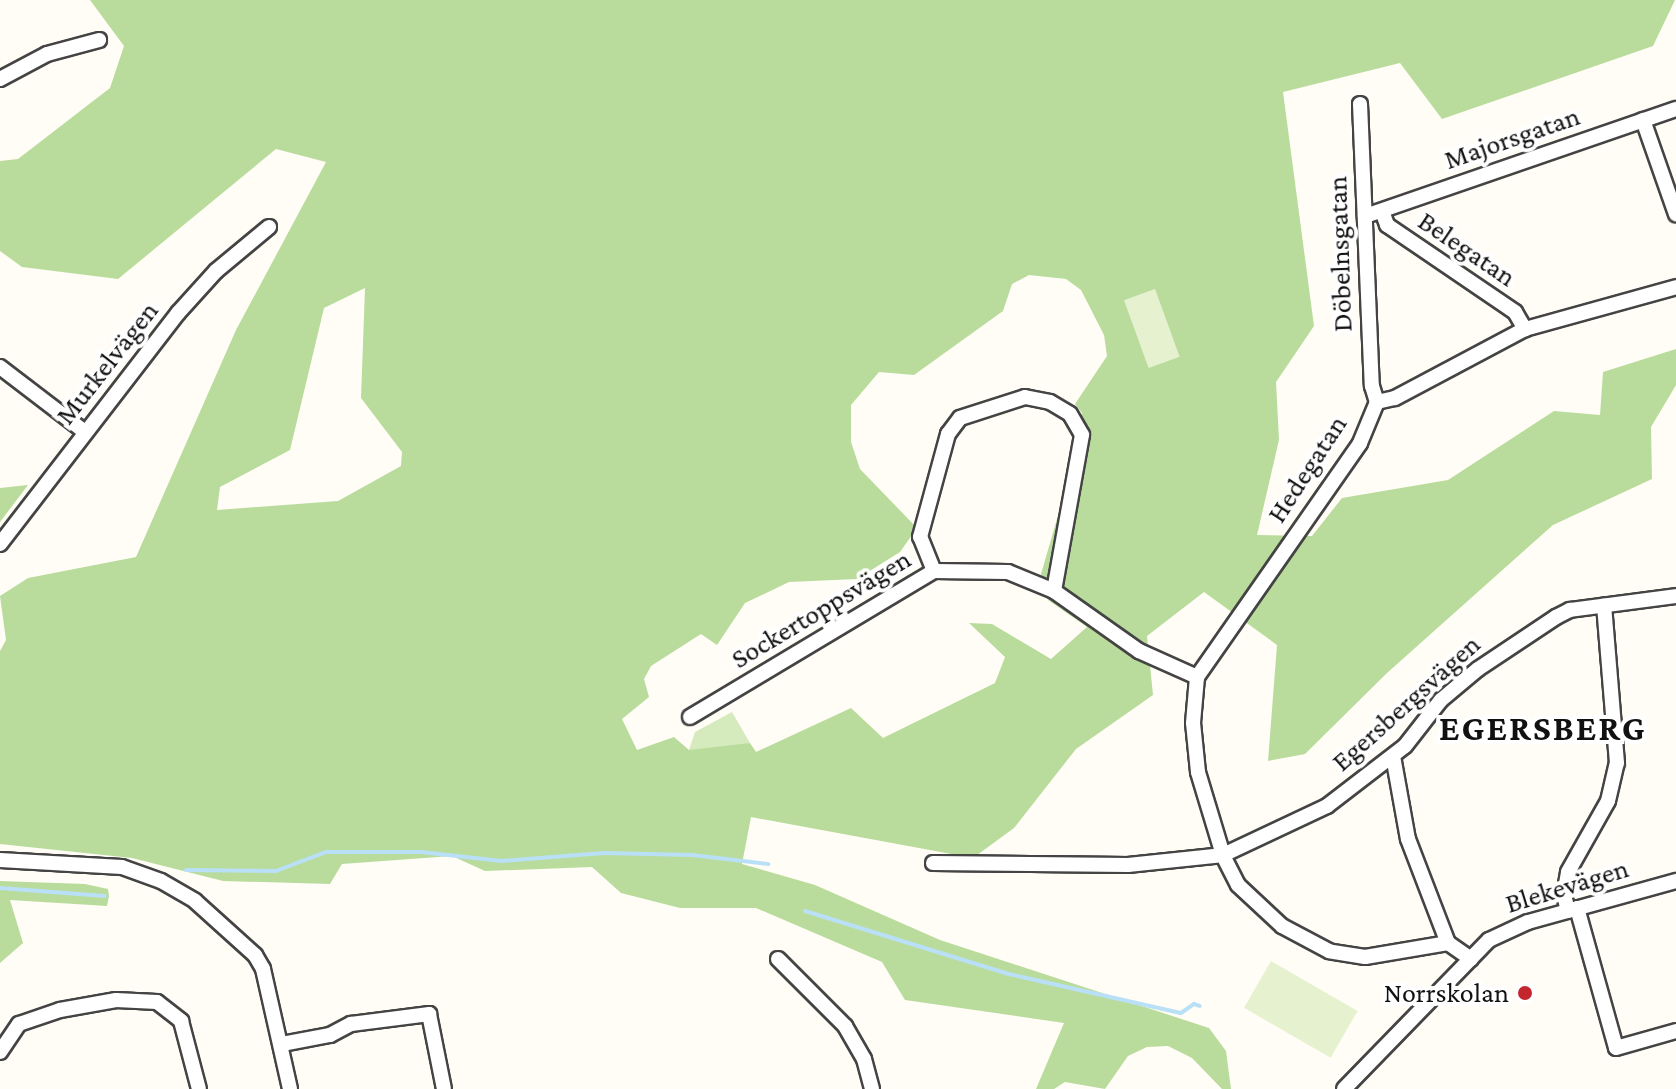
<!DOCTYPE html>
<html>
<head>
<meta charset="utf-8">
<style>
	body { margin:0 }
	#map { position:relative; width:1676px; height:1089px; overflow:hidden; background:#fffdf5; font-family:"Crimson Pro",serif }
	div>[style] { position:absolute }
	.green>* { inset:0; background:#d5ebbd }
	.forest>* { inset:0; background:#b9dc9c }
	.pitch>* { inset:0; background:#e6f2cf; transform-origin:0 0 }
	.stream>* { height:4px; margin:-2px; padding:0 2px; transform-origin:2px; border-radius:2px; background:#b9e0f7 }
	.roads { filter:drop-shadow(2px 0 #444) drop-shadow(-2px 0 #444) drop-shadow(0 2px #444) drop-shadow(0 -2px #444) }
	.minor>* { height:14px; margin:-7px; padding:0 7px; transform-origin:7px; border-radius:7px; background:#fff }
	.dots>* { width:22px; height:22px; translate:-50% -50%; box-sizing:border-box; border:4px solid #fff; border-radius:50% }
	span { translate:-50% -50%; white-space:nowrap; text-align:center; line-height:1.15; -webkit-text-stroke:8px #fff; paint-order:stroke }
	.street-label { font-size:28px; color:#111 }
	.poi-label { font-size:28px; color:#111 }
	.right { translate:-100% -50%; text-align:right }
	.district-label { font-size:36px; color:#111; font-weight:700; letter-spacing:2px }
</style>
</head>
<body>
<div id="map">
	<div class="green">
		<i style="clip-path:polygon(732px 712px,750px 743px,704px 753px,689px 750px,695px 732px)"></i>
	</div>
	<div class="forest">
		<i style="clip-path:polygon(evenodd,90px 0,1675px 0,1653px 46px,1442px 119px,1400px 63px,1283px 92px,1314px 326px,1276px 382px,1279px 440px,1257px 535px,1312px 536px,1342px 498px,1448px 480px,1554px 411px,1600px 415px,1603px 372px,1676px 349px,1676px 385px,1651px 427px,1652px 479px,1553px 525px,1387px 673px,1305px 754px,1268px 761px,1277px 645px,1204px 592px,1147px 636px,1153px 695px,1076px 749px,1014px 828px,973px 858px,751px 817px,742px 864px,815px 885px,940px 940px,1209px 1028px,1226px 1051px,1231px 1089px,1222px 1089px,1192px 1058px,1168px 1046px,1147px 1047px,1128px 1056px,1105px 1089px,1065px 1082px,1054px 1089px,1036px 1089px,1064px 1023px,905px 1000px,882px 962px,756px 908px,680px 908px,621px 893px,592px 867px,485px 871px,452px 856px,342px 864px,330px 884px,223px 881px,132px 858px,0 844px,0 651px,6px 640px,0 596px,28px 578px,136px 557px,236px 330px,326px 162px,276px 149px,118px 279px,22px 267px,0 251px,0 161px,18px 159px,110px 88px,124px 46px,90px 0,1029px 275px,1066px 279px,1081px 290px,1104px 335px,1107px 356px,1075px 404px,1082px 413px,1073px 464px,1041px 574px,1048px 600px,1087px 627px,1051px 659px,992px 624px,969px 623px,1005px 657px,995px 683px,883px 738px,851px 708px,756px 752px,750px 743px,689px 750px,674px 737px,637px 750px,622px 719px,649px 697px,644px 679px,651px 666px,701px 634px,717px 645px,745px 603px,789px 582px,857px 579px,900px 552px,917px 528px,860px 469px,851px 442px,851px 405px,879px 372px,914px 375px,1003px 311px,1012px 284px,1029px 275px,90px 0,365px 288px,361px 398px,402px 452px,401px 466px,338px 501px,217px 510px,220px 487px,290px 450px,324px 308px,365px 288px)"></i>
		<i style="clip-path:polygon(28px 485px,0 522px,0 488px)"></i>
		<i style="clip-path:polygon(0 881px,85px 884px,108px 889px,109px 896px,107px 906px,10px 900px,23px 943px,0 963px)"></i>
	</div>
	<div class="pitch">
		<i style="left:1155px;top:289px;width:72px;height:33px;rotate:70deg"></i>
		<i style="left:1271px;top:961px;width:100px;height:54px;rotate:30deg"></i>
	</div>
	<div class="stream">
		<i style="left:186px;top:870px;width:90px;rotate:0.6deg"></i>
		<i style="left:276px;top:871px;width:53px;rotate:-20.8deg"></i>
		<i style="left:326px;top:852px;width:95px"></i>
		<i style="left:421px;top:852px;width:81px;rotate:6.4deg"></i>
		<i style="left:501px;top:861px;width:103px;rotate:-4.4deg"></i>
		<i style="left:604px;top:853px;width:88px;rotate:1.3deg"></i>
		<i style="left:692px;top:855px;width:77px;rotate:6.8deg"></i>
		<i style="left:0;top:888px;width:105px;rotate:4.4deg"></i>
		<i style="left:805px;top:911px;width:214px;rotate:17.2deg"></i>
		<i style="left:1009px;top:974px;width:176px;rotate:12.8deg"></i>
		<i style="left:1181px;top:1013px;width:16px;rotate:-35deg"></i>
		<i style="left:1194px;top:1004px;width:6px;rotate:18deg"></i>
	</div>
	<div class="roads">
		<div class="minor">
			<i style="left:0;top:79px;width:53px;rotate:-28deg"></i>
			<i style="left:47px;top:54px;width:54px;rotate:-15.1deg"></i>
			<i style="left:1360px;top:104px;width:282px;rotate:87.6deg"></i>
			<i style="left:1372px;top:386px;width:17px;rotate:73deg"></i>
			<i style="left:1643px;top:120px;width:100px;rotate:70.7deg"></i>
			<i style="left:1382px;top:211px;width:15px;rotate:70deg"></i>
			<i style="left:1387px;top:225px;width:155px;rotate:34.2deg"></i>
			<i style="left:1515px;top:312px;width:20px;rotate:60deg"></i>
			<i style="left:1365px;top:216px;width:329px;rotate:-19deg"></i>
			<i style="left:0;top:367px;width:107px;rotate:37.4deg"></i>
			<i style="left:0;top:544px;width:292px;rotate:-52.4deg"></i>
			<i style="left:178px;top:313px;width:57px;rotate:-47.9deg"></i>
			<i style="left:216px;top:271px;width:69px;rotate:-39.7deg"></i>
			<i style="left:934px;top:571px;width:37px;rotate:-112deg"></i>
			<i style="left:920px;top:537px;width:107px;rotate:-74.8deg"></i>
			<i style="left:948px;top:434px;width:20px;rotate:-53deg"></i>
			<i style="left:960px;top:418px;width:68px;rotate:-17.9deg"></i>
			<i style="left:1025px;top:397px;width:25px;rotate:11deg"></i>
			<i style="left:1050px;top:402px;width:23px;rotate:31deg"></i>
			<i style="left:1070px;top:414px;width:24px;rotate:60deg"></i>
			<i style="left:1082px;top:435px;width:158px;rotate:100.2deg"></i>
			<i style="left:690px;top:717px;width:284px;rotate:-30.9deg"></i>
			<i style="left:934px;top:571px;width:74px;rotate:0.8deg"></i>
			<i style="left:1008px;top:572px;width:50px;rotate:22.4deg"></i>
			<i style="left:1054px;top:591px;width:104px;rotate:35.2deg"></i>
			<i style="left:1139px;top:651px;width:64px;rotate:24.1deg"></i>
			<i style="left:1393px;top:756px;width:84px;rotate:79.8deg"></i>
			<i style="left:1408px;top:839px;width:111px;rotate:69deg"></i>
			<i style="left:0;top:860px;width:122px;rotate:3.3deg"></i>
			<i style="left:122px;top:867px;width:41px;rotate:19.7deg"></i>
			<i style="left:161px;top:881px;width:39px;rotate:30deg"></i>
			<i style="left:195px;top:901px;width:81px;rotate:42deg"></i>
			<i style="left:255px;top:955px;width:16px;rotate:60deg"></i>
			<i style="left:263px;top:969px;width:123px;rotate:77.3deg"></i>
			<i style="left:933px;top:863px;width:195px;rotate:0.6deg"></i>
			<i style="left:1128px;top:865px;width:96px;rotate:-6deg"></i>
			<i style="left:1223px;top:855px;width:115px;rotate:-25.2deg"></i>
			<i style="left:1327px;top:806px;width:98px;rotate:-37.6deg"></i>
			<i style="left:1405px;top:746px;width:58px;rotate:-52deg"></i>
			<i style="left:1441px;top:700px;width:48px;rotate:-40deg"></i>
			<i style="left:1478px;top:669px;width:94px;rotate:-33.7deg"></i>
			<i style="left:1556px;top:617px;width:16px;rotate:-27deg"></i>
			<i style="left:1570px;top:610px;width:107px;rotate:-7.5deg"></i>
			<i style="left:1577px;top:908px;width:145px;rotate:74.4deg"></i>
			<i style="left:1616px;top:1048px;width:62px;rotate:-15.8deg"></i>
			<i style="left:1568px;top:911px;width:16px;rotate:-104deg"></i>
			<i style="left:1564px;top:895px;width:23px;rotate:-80deg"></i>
			<i style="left:1568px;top:872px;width:81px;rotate:-60.6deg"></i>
			<i style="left:1608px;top:801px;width:39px;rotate:-77deg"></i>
			<i style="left:1617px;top:763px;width:158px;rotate:-94.7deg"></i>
			<i style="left:778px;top:959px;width:95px;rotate:45deg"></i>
			<i style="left:845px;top:1026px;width:38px;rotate:60deg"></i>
			<i style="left:864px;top:1059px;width:31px;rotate:75deg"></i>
			<i style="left:1471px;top:959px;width:28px;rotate:-145deg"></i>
			<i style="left:1448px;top:943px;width:84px;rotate:170.4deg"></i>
			<i style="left:1365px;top:957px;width:36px;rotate:-171deg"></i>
			<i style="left:1329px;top:951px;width:53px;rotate:-152deg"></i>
			<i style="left:1282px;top:926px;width:60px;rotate:-137deg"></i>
			<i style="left:1238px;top:885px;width:34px;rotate:-117deg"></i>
			<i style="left:1223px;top:855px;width:87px;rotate:-106.8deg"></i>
			<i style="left:1198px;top:772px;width:49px;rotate:-95.8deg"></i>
			<i style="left:1193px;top:723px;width:46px;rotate:-85deg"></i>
			<i style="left:1197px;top:677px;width:285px;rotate:-55.1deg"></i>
			<i style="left:1360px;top:443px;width:44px;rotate:-67.5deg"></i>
			<i style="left:1377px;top:402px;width:18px;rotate:-13deg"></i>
			<i style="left:1395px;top:398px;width:147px;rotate:-28deg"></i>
			<i style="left:1525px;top:329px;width:157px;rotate:-15.5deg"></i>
			<i style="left:282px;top:1044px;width:49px;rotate:-10.6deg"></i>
			<i style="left:330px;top:1035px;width:24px;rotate:-28deg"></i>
			<i style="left:351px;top:1024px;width:79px;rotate:-7.3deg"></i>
			<i style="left:429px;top:1014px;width:76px;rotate:78.7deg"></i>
			<i style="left:0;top:1052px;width:34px;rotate:-56deg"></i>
			<i style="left:19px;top:1024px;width:43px;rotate:-18.9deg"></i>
			<i style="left:60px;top:1010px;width:57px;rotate:-10.1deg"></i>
			<i style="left:116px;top:1000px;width:41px;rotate:2.8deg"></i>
			<i style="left:157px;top:1002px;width:31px;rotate:38deg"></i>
			<i style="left:181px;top:1021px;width:70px;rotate:75.2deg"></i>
			<i style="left:1344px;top:1089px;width:208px;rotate:-45.8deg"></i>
			<i style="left:1489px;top:940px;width:43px;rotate:-24.8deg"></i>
			<i style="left:1528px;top:922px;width:154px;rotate:-15.5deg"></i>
		</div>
	</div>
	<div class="dots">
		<i style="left:1525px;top:993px;background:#c4262e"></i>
	</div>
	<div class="street-label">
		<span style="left:1512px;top:138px;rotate:-19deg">Majorsgatan</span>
		<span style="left:1467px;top:249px;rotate:34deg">Belegatan</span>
		<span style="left:1340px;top:254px;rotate:-92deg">Döbelnsgatan</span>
		<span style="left:107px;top:363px;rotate:-52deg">Murkelvägen</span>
		<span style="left:1307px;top:469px;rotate:-57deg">Hedegatan</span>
		<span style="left:821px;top:609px;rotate:-31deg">Sockertoppsvägen</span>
		<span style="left:1406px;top:703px;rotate:-42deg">Egersbergsvägen</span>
		<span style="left:1567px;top:886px;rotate:-17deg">Blekevägen</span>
	</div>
	<div class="poi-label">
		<span class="right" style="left:1509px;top:993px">Norrskolan</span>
	</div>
	<div class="district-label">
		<span style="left:1543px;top:729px">EGERSBERG</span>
	</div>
</div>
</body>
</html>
